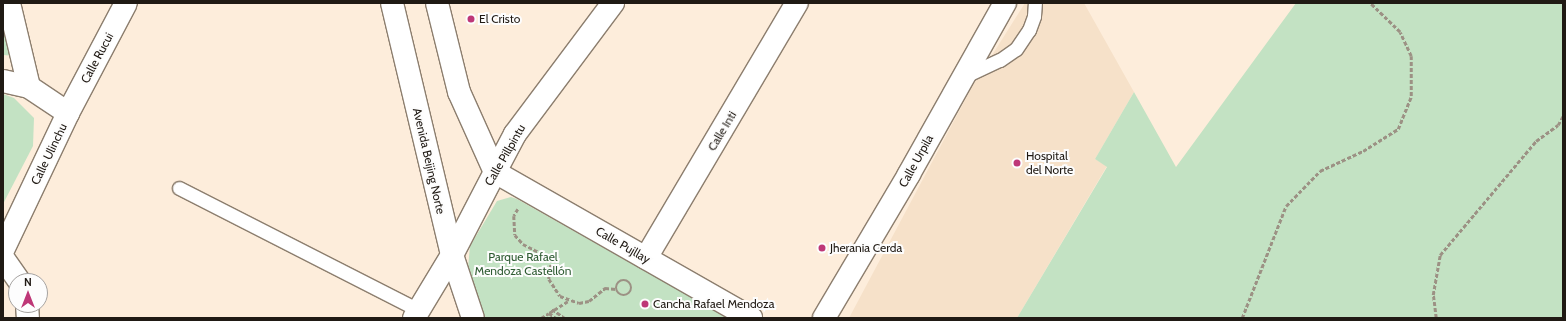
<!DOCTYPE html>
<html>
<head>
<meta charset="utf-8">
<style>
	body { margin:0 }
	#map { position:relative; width:1566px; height:321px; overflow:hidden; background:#fdeddb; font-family:Cabin,sans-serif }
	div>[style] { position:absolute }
	.built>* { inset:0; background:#f6e1c9 }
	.green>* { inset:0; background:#c3e2c3 }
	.path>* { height:2.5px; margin-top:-1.25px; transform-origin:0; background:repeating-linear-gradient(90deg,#9c9184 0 4px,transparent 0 6px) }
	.path>.ring { margin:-1.25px; padding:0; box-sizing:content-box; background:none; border:2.5px solid #9c9184; border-radius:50% }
	.roads { filter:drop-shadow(1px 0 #8c7e6e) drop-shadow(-1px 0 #8c7e6e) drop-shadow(0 1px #8c7e6e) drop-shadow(0 -1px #8c7e6e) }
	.service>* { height:13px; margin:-6.5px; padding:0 6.5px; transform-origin:6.5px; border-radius:6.5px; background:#fff }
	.minor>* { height:22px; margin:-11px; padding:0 11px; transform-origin:11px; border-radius:11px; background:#fff }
	.tertiary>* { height:22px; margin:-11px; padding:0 11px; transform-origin:11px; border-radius:11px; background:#fff }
	.dots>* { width:11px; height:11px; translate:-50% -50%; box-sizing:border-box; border:2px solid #fdfdfd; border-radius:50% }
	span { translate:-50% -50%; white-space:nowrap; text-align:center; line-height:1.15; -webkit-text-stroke:4px #fdfdfd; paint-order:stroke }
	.poi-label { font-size:12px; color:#201a14 }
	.left { translate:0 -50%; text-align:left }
	.street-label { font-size:12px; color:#201a14 }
	.park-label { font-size:12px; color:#2f5c33 }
	.frame { position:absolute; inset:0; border:4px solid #201a14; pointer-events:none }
	.north { position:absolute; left:8px; top:273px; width:40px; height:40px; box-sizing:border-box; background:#fdfdfd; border:1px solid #a5a2a0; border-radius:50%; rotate:0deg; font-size:11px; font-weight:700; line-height:16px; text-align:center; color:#201a14 }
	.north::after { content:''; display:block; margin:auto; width:14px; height:18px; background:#be3777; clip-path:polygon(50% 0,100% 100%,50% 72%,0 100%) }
</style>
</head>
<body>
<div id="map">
	<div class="built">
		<i style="clip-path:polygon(1025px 3px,1084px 3px,1134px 92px,1095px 159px,1107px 166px,1017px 318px,849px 318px,972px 87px)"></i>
	</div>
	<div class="green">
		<i style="clip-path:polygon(1296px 3px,1563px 3px,1563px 318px,1017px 318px,1107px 167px,1095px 159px,1134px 92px,1176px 167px)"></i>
		<i style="clip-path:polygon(3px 4px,16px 56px,3px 55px)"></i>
		<i style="clip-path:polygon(3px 94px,14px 98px,34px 118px,33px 146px,3px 204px)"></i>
		<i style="clip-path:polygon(511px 197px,517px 199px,728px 318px,483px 318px,468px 268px,470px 246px,497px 201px)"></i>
	</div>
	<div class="path">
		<i style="left:518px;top:209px;width:8px;rotate:120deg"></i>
		<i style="left:514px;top:216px;width:19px;rotate:87deg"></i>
		<i style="left:515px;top:235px;width:12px;rotate:48deg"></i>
		<i style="left:523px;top:244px;width:33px;rotate:27deg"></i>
		<i style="left:552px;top:259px;width:20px;rotate:99deg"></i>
		<i style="left:549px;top:279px;width:20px;rotate:57deg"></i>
		<i style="left:560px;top:296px;width:20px;rotate:20deg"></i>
		<i style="left:579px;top:303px;width:10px;rotate:-11deg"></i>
		<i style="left:589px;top:301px;width:21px;rotate:-39deg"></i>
		<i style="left:605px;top:288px;width:11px;rotate:5deg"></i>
		<i class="ring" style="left:616px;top:280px;width:13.5px;height:13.5px"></i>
		<i style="left:552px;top:309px;width:16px;rotate:35deg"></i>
		<i style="left:549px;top:313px;width:22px;rotate:-32deg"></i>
		<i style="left:541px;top:318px;width:9px;rotate:-32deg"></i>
		<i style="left:549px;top:313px;width:9px;rotate:36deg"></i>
		<i style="left:1242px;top:318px;width:120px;rotate:-68.6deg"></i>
		<i style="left:1286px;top:206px;width:49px;rotate:-45.8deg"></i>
		<i style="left:1320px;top:171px;width:47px;rotate:-24.9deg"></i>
		<i style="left:1363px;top:151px;width:41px;rotate:-32.2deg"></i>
		<i style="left:1398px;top:129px;width:35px;rotate:-68deg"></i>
		<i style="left:1411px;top:96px;width:40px;rotate:-90deg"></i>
		<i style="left:1411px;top:56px;width:26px;rotate:-115deg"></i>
		<i style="left:1400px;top:32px;width:42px;rotate:-136deg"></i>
		<i style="left:1436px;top:318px;width:23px;rotate:-97deg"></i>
		<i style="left:1433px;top:295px;width:41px;rotate:-80.1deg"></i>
		<i style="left:1440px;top:255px;width:149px;rotate:-49.9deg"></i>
		<i style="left:1536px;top:141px;width:27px;rotate:-36deg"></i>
		<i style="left:1558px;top:125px;width:10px;rotate:-61deg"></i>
	</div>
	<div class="roads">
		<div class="service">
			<i style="left:965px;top:76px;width:38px;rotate:-25deg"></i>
			<i style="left:1000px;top:60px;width:19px;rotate:-35deg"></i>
			<i style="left:1016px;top:49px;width:23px;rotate:-56deg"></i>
			<i style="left:1029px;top:30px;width:15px;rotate:-70deg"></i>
			<i style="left:1034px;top:16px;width:13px;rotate:-86deg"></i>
			<i style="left:179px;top:188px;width:268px;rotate:27deg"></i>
		</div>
		<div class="minor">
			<i style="left:9px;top:3px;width:86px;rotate:76.6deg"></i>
			<i style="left:29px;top:87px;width:47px;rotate:33.7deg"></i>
			<i style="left:613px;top:3px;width:164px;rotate:126.8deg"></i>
			<i style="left:515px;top:134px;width:43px;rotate:117.8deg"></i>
			<i style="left:495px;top:172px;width:295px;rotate:29.7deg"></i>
			<i style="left:3px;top:81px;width:27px;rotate:13deg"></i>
			<i style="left:3px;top:250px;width:152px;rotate:-64.6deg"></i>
			<i style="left:68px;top:113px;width:124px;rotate:-62.2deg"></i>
			<i style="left:3px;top:258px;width:28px;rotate:55deg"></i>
			<i style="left:646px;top:258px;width:296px;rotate:-59.4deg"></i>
			<i style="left:27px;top:305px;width:13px;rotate:86deg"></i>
			<i style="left:414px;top:318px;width:74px;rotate:-58.9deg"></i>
			<i style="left:824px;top:318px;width:167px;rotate:-59.4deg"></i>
			<i style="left:909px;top:174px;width:196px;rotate:-60.7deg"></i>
		</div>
		<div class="tertiary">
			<i style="left:392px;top:3px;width:259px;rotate:76.6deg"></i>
			<i style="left:452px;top:255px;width:66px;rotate:71.6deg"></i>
			<i style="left:437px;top:3px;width:92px;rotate:76.1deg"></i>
			<i style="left:459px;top:92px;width:88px;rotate:65.8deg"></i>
			<i style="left:495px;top:172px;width:93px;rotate:117.4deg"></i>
		</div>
	</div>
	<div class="dots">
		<i style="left:471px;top:19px;background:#be3777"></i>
		<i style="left:1017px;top:163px;background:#be3777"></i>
		<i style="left:822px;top:248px;background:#be3777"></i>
		<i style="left:645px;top:304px;background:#be3777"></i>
	</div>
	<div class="poi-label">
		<span class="left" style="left:479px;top:19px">El Cristo</span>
		<span class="left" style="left:1026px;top:163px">Hospital<br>del Norte</span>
		<span class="left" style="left:830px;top:248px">Jherania Cerda</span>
		<span class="left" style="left:653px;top:304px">Cancha Rafael Mendoza</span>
	</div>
	<div class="street-label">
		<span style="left:97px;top:58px;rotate:-62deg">Calle Rucui</span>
		<span style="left:722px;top:131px;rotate:-59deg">Calle Inti</span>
		<span style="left:49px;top:154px;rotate:-64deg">Calle Ulinchu</span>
		<span style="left:505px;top:155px;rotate:-60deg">Calle Pillpintu</span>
		<span style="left:429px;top:161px;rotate:77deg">Avenida Beijing Norte</span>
		<span style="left:916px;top:161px;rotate:-61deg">Calle Urpila</span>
		<span style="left:623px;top:245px;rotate:30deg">Calle Pujllay</span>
	</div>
	<div class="park-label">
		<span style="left:523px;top:264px">Parque Rafael<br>Mendoza Castellón</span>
	</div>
	<div class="frame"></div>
	<div class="north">N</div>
</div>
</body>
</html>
